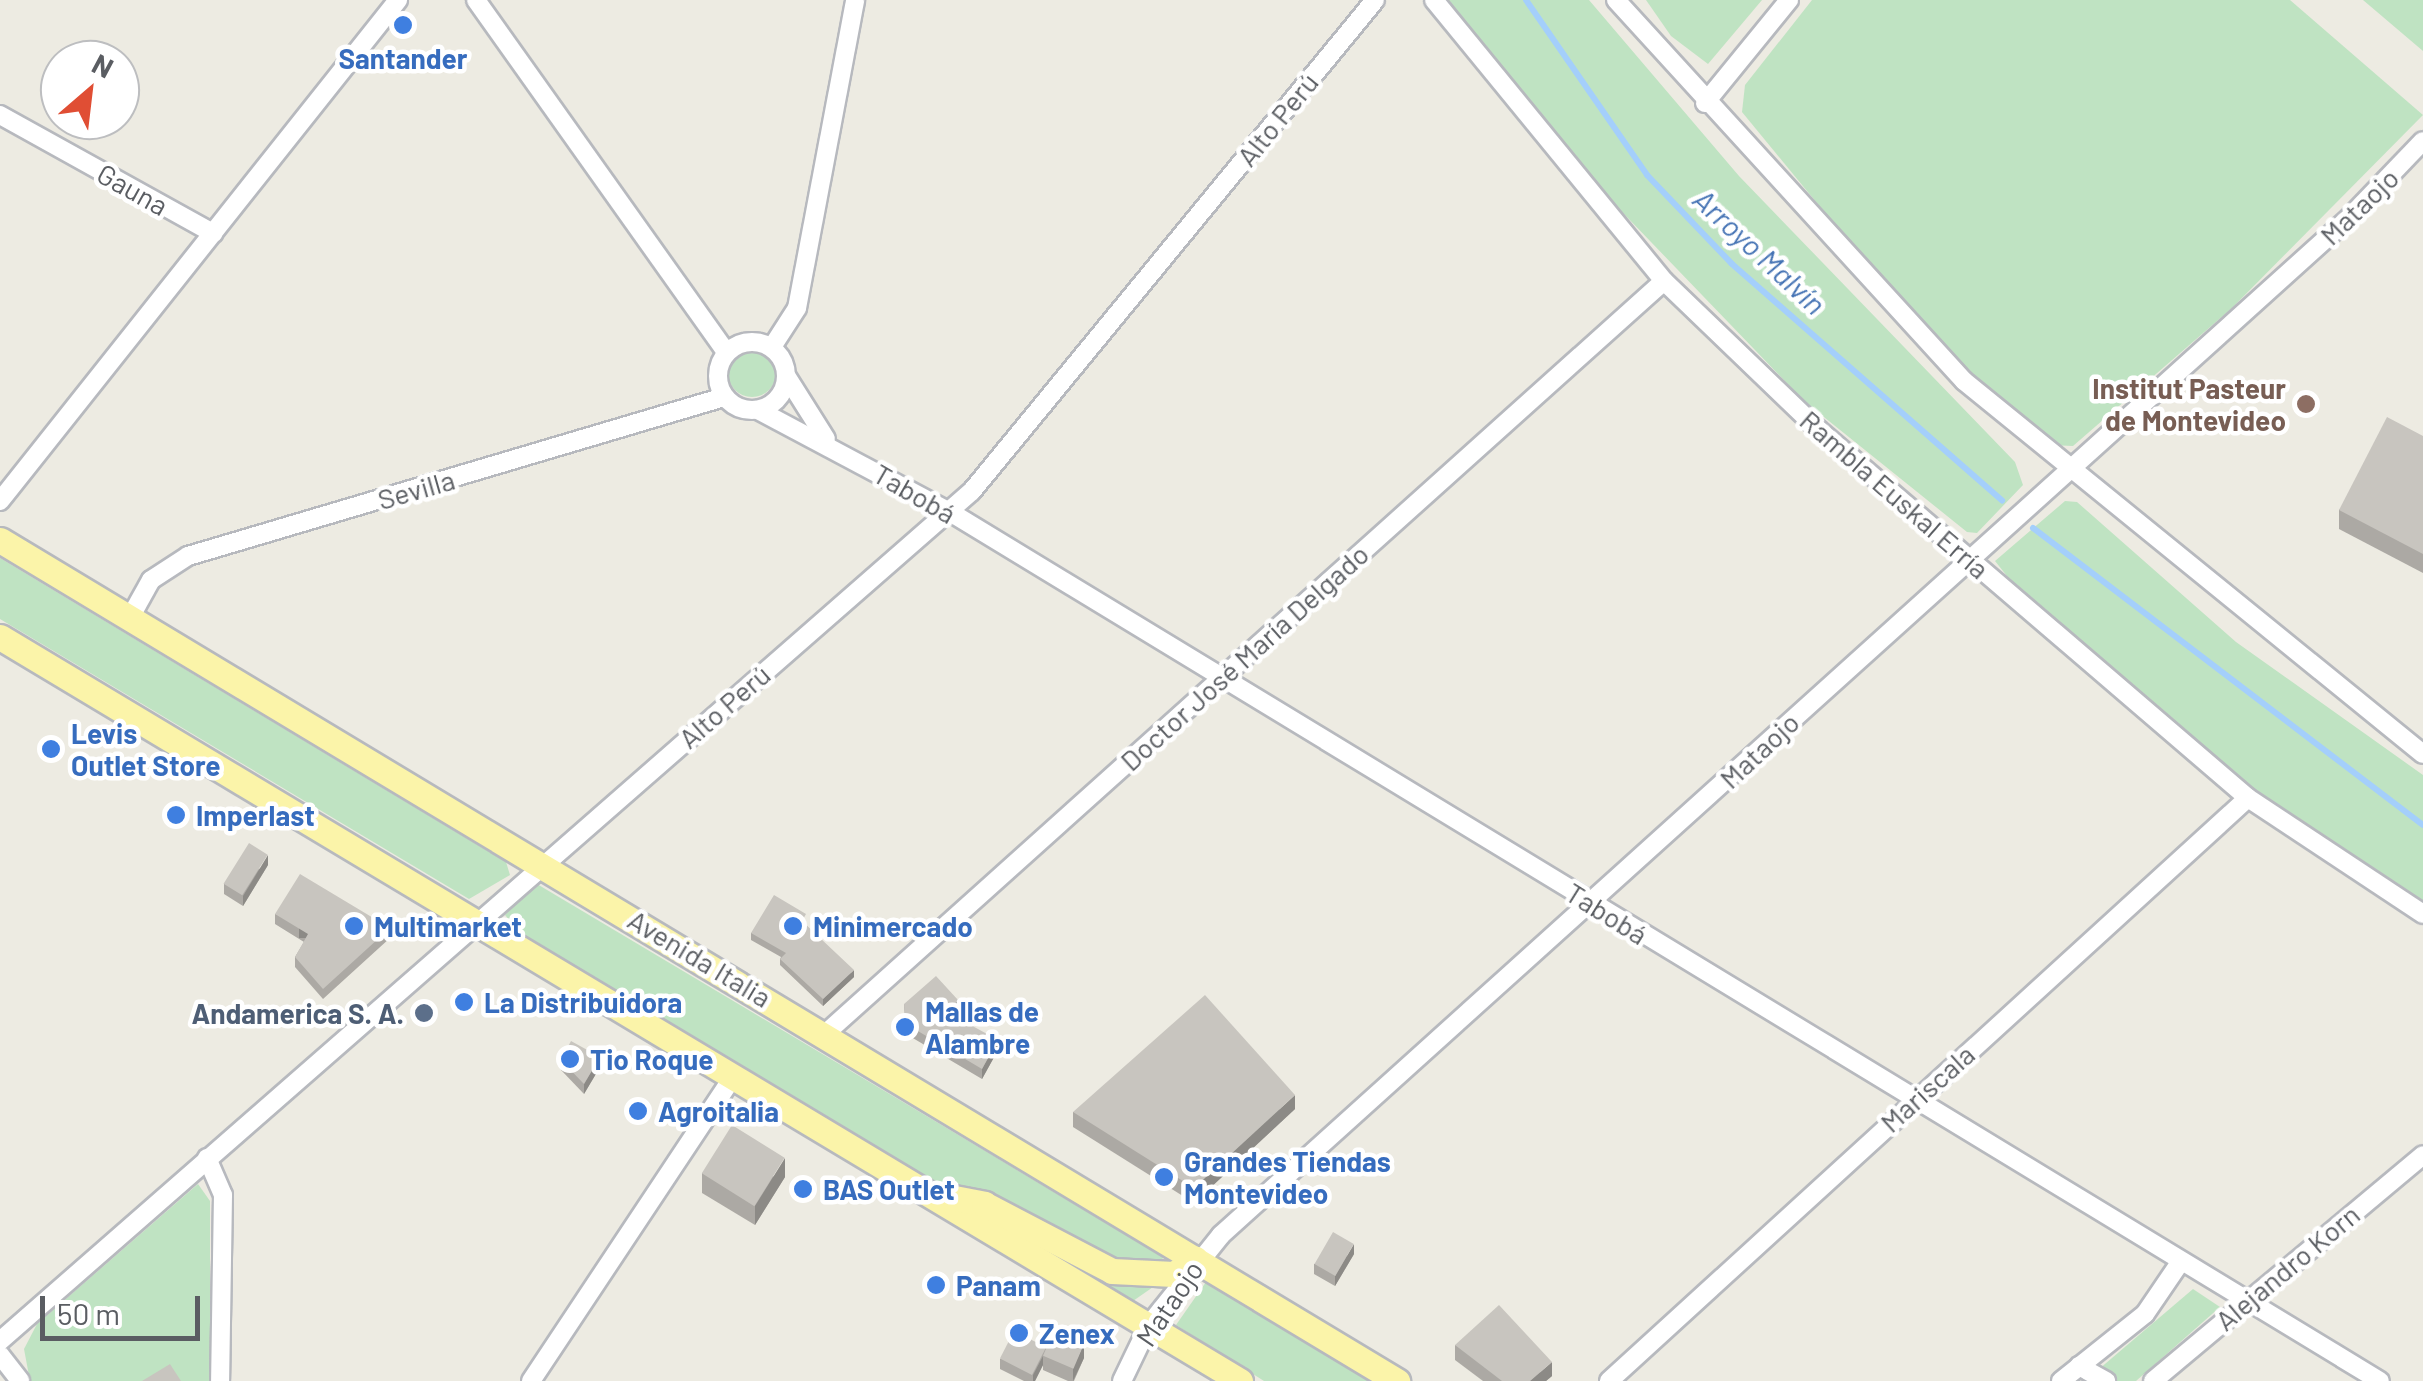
<!DOCTYPE html>
<html>
<head>
<meta charset="utf-8">
<style>
	body { margin:0 }
	#map { position:relative; width:2423px; height:1381px; overflow:hidden; background:#edebe2; font-family:Barlow,sans-serif }
	div>[style] { position:absolute }
	.green>* { inset:0; background:#bfe3c2 }
	.round { border-radius:50% }
	.stream>* { height:6px; margin:-3px; padding:0 3px; transform-origin:3px; border-radius:3px; background:#a4cffb }
	.roads { filter:drop-shadow(2px 0 #b7b9be) drop-shadow(-2px 0 #b7b9be) drop-shadow(0 2px #b7b9be) drop-shadow(0 -2px #b7b9be) }
	.minor>* { height:18px; margin:-9px; padding:0 9px; transform-origin:9px; border-radius:9px; background:#fff }
	.minor>.ring { margin:-9px; padding:0; box-sizing:content-box; background:none; border:18px solid #fff; border-radius:50% }
	.primary>* { height:25px; margin:-12.5px; padding:0 12.5px; transform-origin:12.5px; border-radius:12.5px; background:#fbf4a9 }
	.wall>* { inset:0; background:#aca9a4 }
	.shaded-wall>* { inset:0; background:#8c8a86; transform-origin:0 0 }
	.building>* { inset:0; background:#c8c5bf; transform-origin:0 0 }
	.dots>* { width:28px; height:28px; translate:-50% -50%; box-sizing:border-box; border:5px solid #fff; border-radius:50% }
	span { translate:-50% -50%; white-space:nowrap; text-align:center; line-height:1.15; -webkit-text-stroke:9px #fff; paint-order:stroke }
	.shop-label { font-size:28px; color:#366cbe; font-weight:700 }
	.left { translate:0 -50%; text-align:left }
	.street-label { font-size:28px; color:#5a5d62 }
	.education-label { font-size:28px; color:#785e54; font-weight:700 }
	.right { translate:-100% -50%; text-align:right }
	.service-label { font-size:28px; color:#4e5e75; font-weight:700 }
	.water-label { font-size:30px; color:#4573b4; font-style:italic }
	.north { position:absolute; left:40px; top:40px; width:100px; height:100px; box-sizing:border-box; background:#fff; border:2px solid #bdbec0; border-radius:50%; rotate:28deg; font-size:28px; font-weight:700; line-height:40px; text-align:center; color:#5a5d62 }
	.north::after { content:''; display:block; margin:auto; width:35px; height:45px; background:#e04e34; clip-path:polygon(50% 0,100% 100%,50% 72%,0 100%) }
	.scale { position:absolute; left:40px; top:1296px; width:160px; height:45px; box-sizing:border-box; border:5px solid #5a5d62; border-top:0; padding-left:12px; font-size:30px; line-height:35px; white-space:nowrap; color:#5a5d62; -webkit-text-stroke:8px #fff; paint-order:stroke }
</style>
</head>
<body>
<div id="map">
	<div class="green">
		<i style="clip-path:polygon(1448px 0,1589px 0,1739px 176px,2015px 462px,2023px 485px,1977px 533px,1967px 532px,1804px 401px,1574px 162px)"></i>
		<i style="clip-path:polygon(1646px 0,1762px 0,1708px 64px,1671px 36px)"></i>
		<i style="clip-path:polygon(1812px 0,2290px 0,2423px 115px,2232px 308px,2073px 446px,2050px 445px,1909px 315px,1742px 112px,1745px 85px)"></i>
		<i style="clip-path:polygon(2363px 0,2423px 0,2423px 51px)"></i>
		<i class="round" style="left:728px;top:349px;width:48px;height:48px"></i>
		<i style="clip-path:polygon(2065px 501px,2077px 502px,2236px 642px,2423px 775px,2423px 907px,2246px 783px,2035px 611px,1995px 561px)"></i>
		<i style="clip-path:polygon(0 558px,506px 862px,510px 875px,469px 899px,0 619px)"></i>
		<i style="clip-path:polygon(537px 884px,1163px 1257px,1156px 1285px,1133px 1301px,520px 933px,505px 915px)"></i>
		<i style="clip-path:polygon(198px 1184px,210px 1201px,210px 1381px,30px 1381px,24px 1349px,37px 1324px)"></i>
		<i style="clip-path:polygon(1206px 1282px,1216px 1287px,1371px 1381px,1264px 1381px,1176px 1325px)"></i>
		<i style="clip-path:polygon(2193px 1289px,2220px 1307px,2136px 1381px,2085px 1381px)"></i>
	</div>
	<div class="stream">
		<i style="left:1526px;top:0;width:213px;rotate:55.3deg"></i>
		<i style="left:1647px;top:175px;width:123px;rotate:46.3deg"></i>
		<i style="left:1732px;top:264px;width:359px;rotate:41.2deg"></i>
		<i style="left:2033px;top:528px;width:490px;rotate:37.3deg"></i>
	</div>
	<div class="roads">
		<div class="minor">
			<i style="left:476px;top:0;width:432px;rotate:54.6deg"></i>
			<i style="left:1434px;top:0;width:363px;rotate:50.7deg"></i>
			<i style="left:1664px;top:281px;width:215px;rotate:43.9deg"></i>
			<i style="left:1819px;top:430px;width:565px;rotate:40.62deg"></i>
			<i style="left:2248px;top:798px;width:210px;rotate:33.5deg"></i>
			<i style="left:1616px;top:0;width:516px;rotate:47.59deg"></i>
			<i style="left:1964px;top:381px;width:591px;rotate:39.1deg"></i>
			<i style="left:1705px;top:103px;width:133px;rotate:-50.8deg"></i>
			<i style="left:0;top:115px;width:244px;rotate:29deg"></i>
			<i class="ring" style="left:718px;top:342px;width:50px;height:50px"></i>
			<i style="left:772px;top:347px;width:46px;rotate:-57.3deg"></i>
			<i style="left:797px;top:308px;width:313px;rotate:-79.3deg"></i>
			<i style="left:787px;top:377px;width:73px;rotate:57.8deg"></i>
			<i style="left:758px;top:410px;width:217px;rotate:28deg"></i>
			<i style="left:950px;top:512px;width:1673px;rotate:31.29deg"></i>
			<i style="left:0;top:501px;width:640px;rotate:-51.54deg"></i>
			<i style="left:131px;top:616px;width:41px;rotate:-60.9deg"></i>
			<i style="left:151px;top:580px;width:44px;rotate:-33deg"></i>
			<i style="left:188px;top:556px;width:559px;rotate:-16.52deg"></i>
			<i style="left:825px;top:1034px;width:1127px;rotate:-41.91deg"></i>
			<i style="left:207px;top:1158px;width:40px;rotate:66.6deg"></i>
			<i style="left:223px;top:1195px;width:186px;rotate:90.9deg"></i>
			<i style="left:0;top:1341px;width:1291px;rotate:-41.17deg"></i>
			<i style="left:972px;top:491px;width:635px;rotate:-50.62deg"></i>
			<i style="left:0;top:1355px;width:33px;rotate:52deg"></i>
			<i style="left:2079px;top:1366px;width:31px;rotate:29deg"></i>
			<i style="left:531px;top:1381px;width:367px;rotate:-56.4deg"></i>
			<i style="left:1122px;top:1381px;width:62px;rotate:-64.3deg"></i>
			<i style="left:1149px;top:1325px;width:115px;rotate:-51.3deg"></i>
			<i style="left:1221px;top:1235px;width:1520px;rotate:-42.04deg"></i>
			<i style="left:2350px;top:217px;width:105px;rotate:-46.2deg"></i>
			<i style="left:1609px;top:1381px;width:865px;rotate:-42.38deg"></i>
			<i style="left:2061px;top:1381px;width:107px;rotate:-38.6deg"></i>
			<i style="left:2145px;top:1314px;width:64px;rotate:-55.8deg"></i>
			<i style="left:2153px;top:1381px;width:352px;rotate:-39.9deg"></i>
		</div>
		<div class="primary">
			<i style="left:0;top:540px;width:1631px;rotate:31.05deg"></i>
			<i style="left:0;top:637px;width:1446px;rotate:30.96deg"></i>
			<i style="left:949px;top:1197px;width:36px;rotate:11deg"></i>
			<i style="left:984px;top:1204px;width:144px;rotate:27.6deg"></i>
			<i style="left:1112px;top:1271px;width:62px;rotate:2.8deg"></i>
			<i style="left:1174px;top:1274px;width:26px;rotate:-36deg"></i>
		</div>
	</div>
	<div class="wall">
		<i style="clip-path:polygon(2423px 436px,2423px 573px,2339px 529px,2339px 510px)"></i>
		<i style="clip-path:polygon(268px 865px,243px 906px,224px 894px,224px 884px)"></i>
		<i style="clip-path:polygon(275px 914px,390px 938px,323px 999px,295px 967px,295px 957px,304px 942px,275px 924px)"></i>
		<i style="clip-path:polygon(806px 920px,804px 923px,854px 977px,823px 1006px,780px 965px,780px 959px,781px 957px,751px 940px,751px 933px)"></i>
		<i style="clip-path:polygon(904px 1004px,958px 1010px,953px 1015px,998px 1050px,982px 1079px,906px 1034px)"></i>
		<i style="clip-path:polygon(561px 1060px,600px 1067px,584px 1094px,561px 1070px)"></i>
		<i style="clip-path:polygon(1295px 1109px,1194px 1203px,1073px 1127px,1073px 1112px)"></i>
		<i style="clip-path:polygon(702px 1173px,785px 1177px,755px 1225px,702px 1193px)"></i>
		<i style="clip-path:polygon(1354px 1254px,1335px 1286px,1314px 1274px,1314px 1264px)"></i>
		<i style="clip-path:polygon(1455px 1345px,1552px 1376px,1546px 1381px,1483px 1381px,1455px 1360px)"></i>
		<i style="clip-path:polygon(1046px 1347px,1084px 1358px,1074px 1381px,1068px 1381px,1043px 1370px,1043px 1365px,1035px 1381px,1024px 1381px,1000px 1369px,1000px 1359px)"></i>
	</div>
	<div class="shaded-wall">
		<i style="clip-path:polygon(268px 855px,268px 865px,243px 906px,243px 896px)"></i>
		<i style="left:390px;top:928px;width:10px;height:91px;rotate:90deg"></i>
		<i style="clip-path:polygon(854px 970px,854px 977px,823px 1006px,823px 999px)"></i>
		<i style="clip-path:polygon(958px 1000px,958px 1010px,947px 1022px,947px 1012px)"></i>
		<i style="clip-path:polygon(998px 1040px,998px 1050px,982px 1079px,982px 1069px)"></i>
		<i style="clip-path:polygon(600px 1057px,600px 1067px,584px 1094px,584px 1084px)"></i>
		<i style="clip-path:polygon(1295px 1095px,1295px 1109px,1194px 1203px,1194px 1188px)"></i>
		<i style="clip-path:polygon(785px 1158px,785px 1177px,755px 1225px,755px 1206px)"></i>
		<i style="clip-path:polygon(1354px 1244px,1354px 1254px,1335px 1286px,1335px 1276px)"></i>
		<i style="clip-path:polygon(1084px 1343px,1084px 1358px,1073px 1381px,1073px 1368px)"></i>
		<i style="clip-path:polygon(1043px 1356px,1043px 1365px,1035px 1381px,1033px 1381px,1033px 1375px)"></i>
		<i style="clip-path:polygon(1552px 1362px,1552px 1376px,1546px 1381px,1530px 1381px)"></i>
	</div>
	<div class="building">
		<i style="clip-path:polygon(2387px 417px,2423px 436px,2423px 554px,2339px 510px)"></i>
		<i style="left:249px;top:843px;width:22px;height:48px;rotate:32deg"></i>
		<i style="clip-path:polygon(300px 874px,390px 928px,323px 989px,295px 957px,308px 934px,275px 914px)"></i>
		<i style="clip-path:polygon(774px 895px,806px 914px,802px 921px,854px 970px,823px 999px,780px 959px,786px 953px,751px 933px)"></i>
		<i style="clip-path:polygon(936px 976px,958px 1000px,947px 1012px,998px 1040px,982px 1069px,906px 1024px,904px 1004px)"></i>
		<i style="clip-path:polygon(1205px 995px,1295px 1095px,1194px 1188px,1073px 1112px)"></i>
		<i style="clip-path:polygon(571px 1041px,600px 1057px,584px 1084px,561px 1060px)"></i>
		<i style="left:732px;top:1125px;width:62px;height:57px;rotate:32deg"></i>
		<i style="left:1333px;top:1232px;width:24px;height:37px;rotate:30deg"></i>
		<i style="clip-path:polygon(1499px 1305px,1552px 1362px,1530px 1381px,1502px 1381px,1455px 1345px)"></i>
		<i style="left:1054px;top:1330px;width:33px;height:28px;rotate:23deg"></i>
		<i style="left:1014px;top:1331px;width:36px;height:31px;rotate:27deg"></i>
		<i style="clip-path:polygon(170px 1364px,181px 1381px,142px 1381px)"></i>
	</div>
	<div class="dots">
		<i style="left:403px;top:25px;background:#3f7fe0"></i>
		<i style="left:2306px;top:404px;background:#8d6e63"></i>
		<i style="left:51px;top:749px;background:#3f7fe0"></i>
		<i style="left:176px;top:815px;background:#3f7fe0"></i>
		<i style="left:354px;top:926px;background:#3f7fe0"></i>
		<i style="left:793px;top:926px;background:#3f7fe0"></i>
		<i style="left:464px;top:1002px;background:#3f7fe0"></i>
		<i style="left:424px;top:1013px;background:#5c6f8a"></i>
		<i style="left:905px;top:1027px;background:#3f7fe0"></i>
		<i style="left:570px;top:1059px;background:#3f7fe0"></i>
		<i style="left:638px;top:1111px;background:#3f7fe0"></i>
		<i style="left:1164px;top:1177px;background:#3f7fe0"></i>
		<i style="left:803px;top:1189px;background:#3f7fe0"></i>
		<i style="left:936px;top:1285px;background:#3f7fe0"></i>
		<i style="left:1019px;top:1333px;background:#3f7fe0"></i>
	</div>
	<div class="shop-label">
		<span style="left:403px;top:58px">Santander</span>
		<span class="left" style="left:71px;top:749px">Levis<br>Outlet Store</span>
		<span class="left" style="left:196px;top:815px">Imperlast</span>
		<span class="left" style="left:374px;top:926px">Multimarket</span>
		<span class="left" style="left:813px;top:926px">Minimercado</span>
		<span class="left" style="left:484px;top:1002px">La Distribuidora</span>
		<span class="left" style="left:925px;top:1027px">Mallas de<br>Alambre</span>
		<span class="left" style="left:590px;top:1059px">Tio Roque</span>
		<span class="left" style="left:658px;top:1111px">Agroitalia</span>
		<span class="left" style="left:1184px;top:1177px">Grandes Tiendas<br>Montevideo</span>
		<span class="left" style="left:823px;top:1189px">BAS Outlet</span>
		<span class="left" style="left:956px;top:1285px">Panam</span>
		<span class="left" style="left:1039px;top:1333px">Zenex</span>
	</div>
	<div class="street-label">
		<span style="left:1277px;top:119px;rotate:-51deg">Alto Perú</span>
		<span style="left:133px;top:189px;rotate:29deg">Gauna</span>
		<span style="left:2359px;top:206px;rotate:-44deg">Mataojo</span>
		<span style="left:416px;top:489px;rotate:-16deg">Sevilla</span>
		<span style="left:915px;top:493px;rotate:30deg">Tabobá</span>
		<span style="left:1895px;top:494px;rotate:41deg">Rambla Euskal Erría</span>
		<span style="left:1244px;top:657px;rotate:-42deg">Doctor José María Delgado</span>
		<span style="left:724px;top:706px;rotate:-41deg">Alto Perú</span>
		<span style="left:1759px;top:750px;rotate:-43deg">Mataojo</span>
		<span style="left:1607px;top:913px;rotate:32deg">Tabobá</span>
		<span style="left:700px;top:958px;rotate:31deg">Avenida Italia</span>
		<span style="left:1927px;top:1088px;rotate:-42deg">Mariscala</span>
		<span style="left:2287px;top:1267px;rotate:-40deg">Alejandro Korn</span>
		<span style="left:1169px;top:1303px;rotate:-56deg">Mataojo</span>
	</div>
	<div class="education-label">
		<span class="right" style="left:2286px;top:404px">Institut Pasteur<br>de Montevideo</span>
	</div>
	<div class="service-label">
		<span class="right" style="left:404px;top:1013px">Andamerica S. A.</span>
	</div>
	<div class="water-label">
		<span style="left:1760px;top:251px;rotate:43deg">Arroyo Malvín</span>
	</div>
	<div class="north">N</div>
	<div class="scale">50 m</div>
</div>
</body>
</html>
